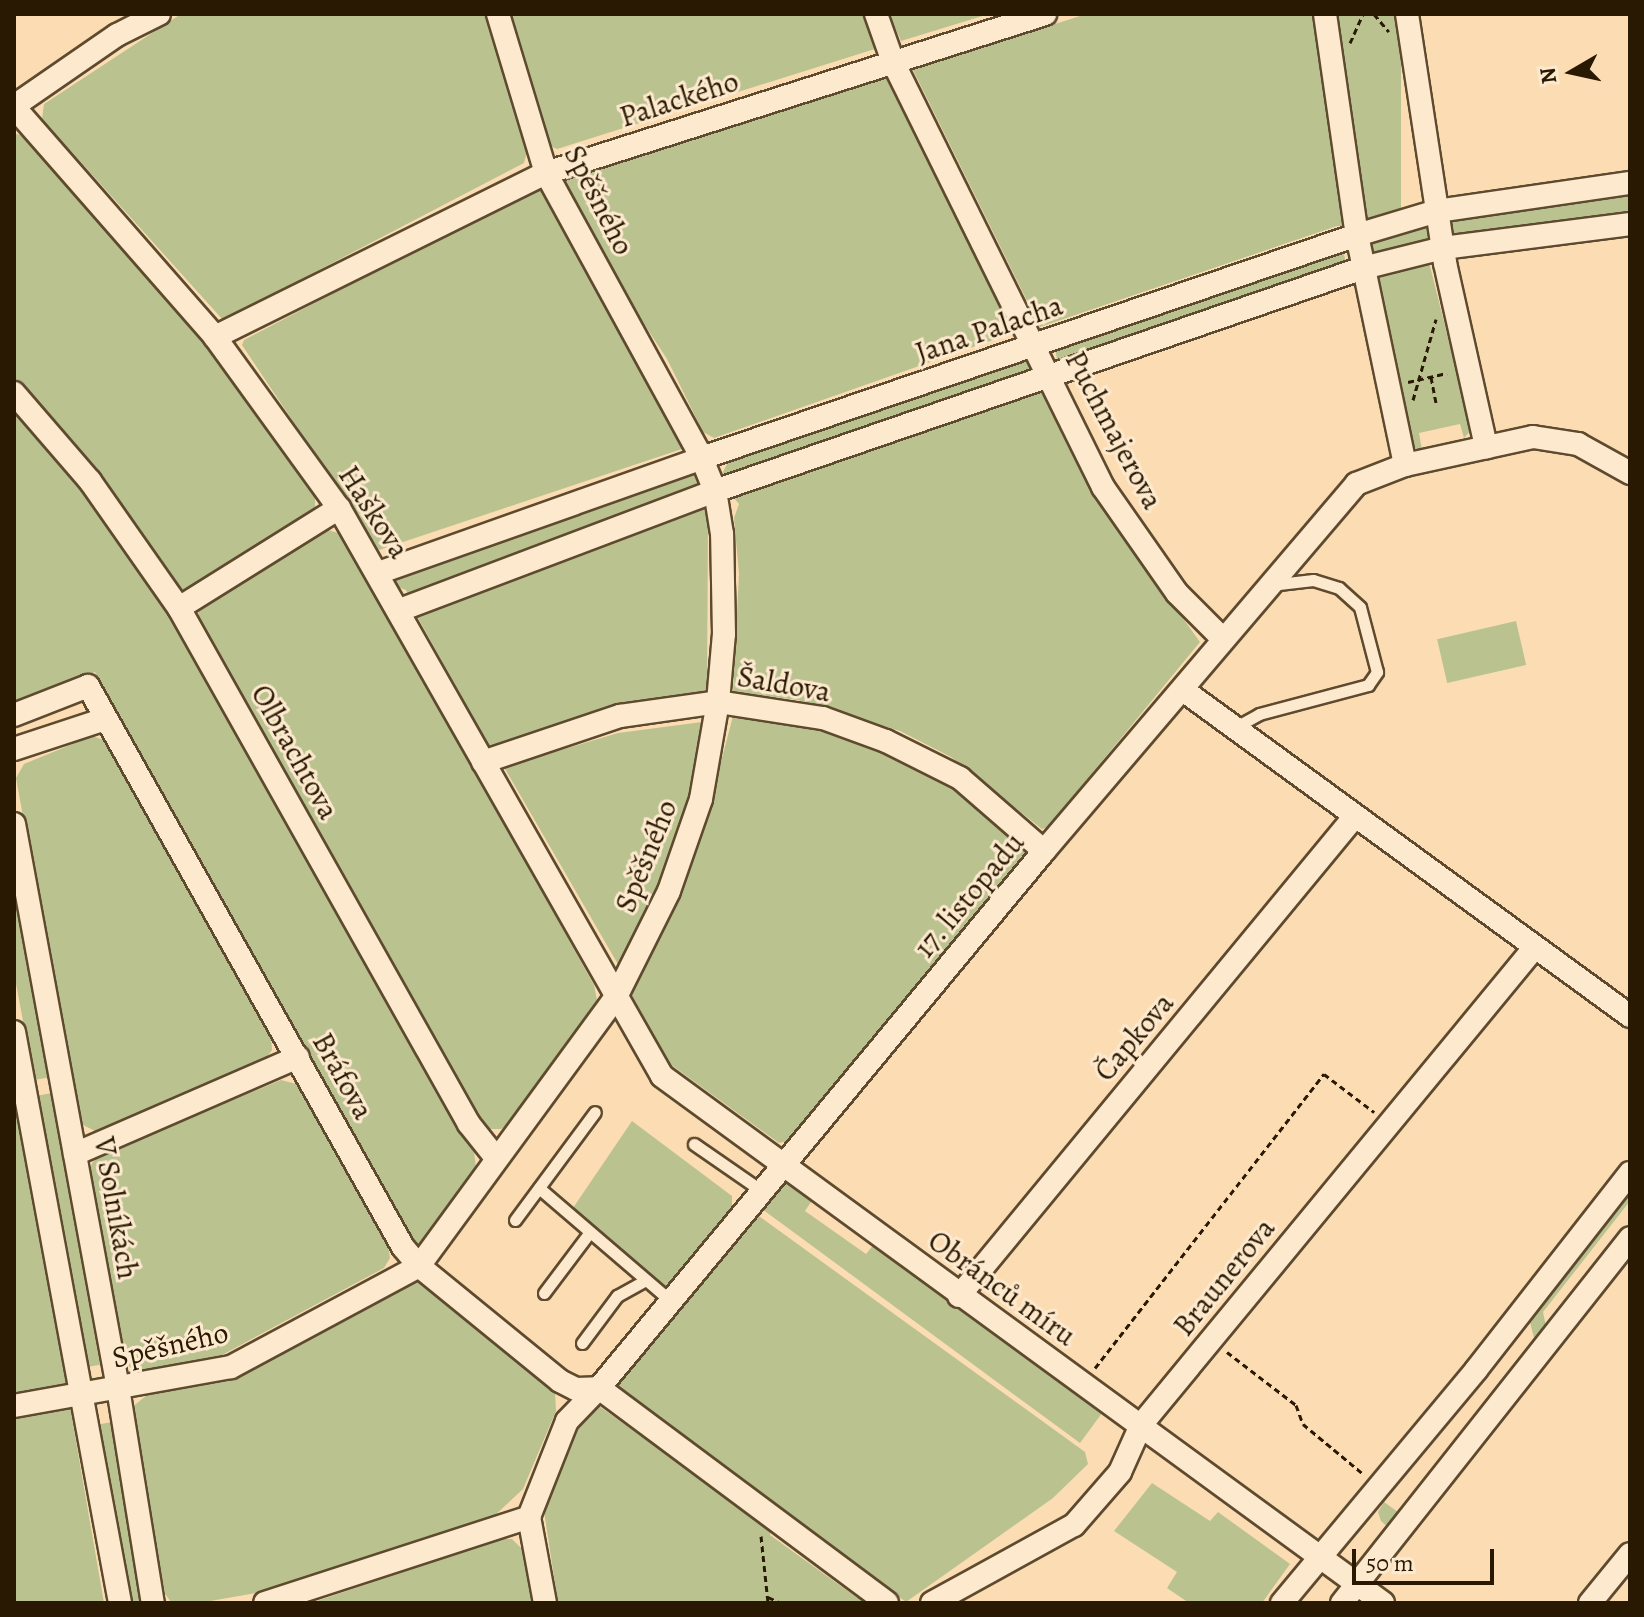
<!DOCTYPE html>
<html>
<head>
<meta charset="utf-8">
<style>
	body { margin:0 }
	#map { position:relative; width:1644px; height:1617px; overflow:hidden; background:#fcddb3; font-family:Alegreya,serif }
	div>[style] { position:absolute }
	.green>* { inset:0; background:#bac290; transform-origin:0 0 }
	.path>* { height:3px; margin-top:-1.5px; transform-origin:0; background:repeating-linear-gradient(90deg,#291902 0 6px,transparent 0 10px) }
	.roads { filter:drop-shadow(2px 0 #5e4a2e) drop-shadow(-2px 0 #5e4a2e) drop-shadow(0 2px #5e4a2e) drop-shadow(0 -2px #5e4a2e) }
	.lane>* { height:11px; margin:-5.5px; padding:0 5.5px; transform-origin:5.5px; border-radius:5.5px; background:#fde9ce }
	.street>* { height:22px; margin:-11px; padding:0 11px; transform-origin:11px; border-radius:11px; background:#fde9ce }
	span { translate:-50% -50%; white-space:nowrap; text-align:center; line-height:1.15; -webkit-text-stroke:6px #fde9ce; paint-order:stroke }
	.street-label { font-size:30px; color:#291902 }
	.frame { position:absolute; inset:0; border:16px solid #291902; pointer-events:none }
	.north { position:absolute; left:1532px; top:32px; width:80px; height:80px; -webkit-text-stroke:6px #fde9ce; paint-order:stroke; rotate:261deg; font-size:22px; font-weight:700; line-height:32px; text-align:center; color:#291902 }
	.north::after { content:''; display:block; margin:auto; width:28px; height:36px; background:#291902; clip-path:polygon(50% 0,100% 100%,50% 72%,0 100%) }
	.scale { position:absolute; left:1352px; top:1549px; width:142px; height:36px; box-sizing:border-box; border:4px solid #291902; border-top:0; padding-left:10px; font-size:24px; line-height:28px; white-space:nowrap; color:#291902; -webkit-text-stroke:6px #fde9ce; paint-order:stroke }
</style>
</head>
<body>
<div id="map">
	<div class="green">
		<i style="clip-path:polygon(181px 14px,485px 14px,527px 152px,524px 163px,223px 320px,42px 119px,44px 104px)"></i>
		<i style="clip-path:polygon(508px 14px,864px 14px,878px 48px,557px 149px,548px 145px)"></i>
		<i style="clip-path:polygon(889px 14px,989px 14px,901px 41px)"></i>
		<i style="clip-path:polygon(1086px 14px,1312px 14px,1343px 224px,1040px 327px,913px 70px)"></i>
		<i style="left:1335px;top:14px;width:66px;height:212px"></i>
		<i style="clip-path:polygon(890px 77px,1019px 331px,714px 438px,703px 432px,667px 359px,599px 255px,565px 188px,566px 176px)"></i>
		<i style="clip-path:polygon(14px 134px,25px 135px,195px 326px,315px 491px,315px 508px,309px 518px,188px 592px,173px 586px,79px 454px,14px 379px)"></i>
		<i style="clip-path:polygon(534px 188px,542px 191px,575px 254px,644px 365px,684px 441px,682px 449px,379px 550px,242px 345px,244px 340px)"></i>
		<i style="clip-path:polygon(1630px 191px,1630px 219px,1449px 240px,1446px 218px)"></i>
		<i style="clip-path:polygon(1424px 224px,1431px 239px,1428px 244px,1378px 257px,1369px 254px,1370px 235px)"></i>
		<i style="clip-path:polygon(1342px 248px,1347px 265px,1058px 364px,1055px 349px)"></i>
		<i style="clip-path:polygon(1429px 262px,1471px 430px,1464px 438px,1460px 424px,1419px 433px,1422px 450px,1411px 447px,1375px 274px)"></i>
		<i style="clip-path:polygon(1024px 360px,1033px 365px,1169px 599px,1200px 642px,1048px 827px,1042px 829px,951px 757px,900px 731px,798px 700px,733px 692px,739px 574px,734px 518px,739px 504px,729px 492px,723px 472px,729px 460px)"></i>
		<i style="clip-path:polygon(14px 398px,74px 471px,180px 628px,474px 1151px,476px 1168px,418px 1247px,95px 672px,14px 703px)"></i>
		<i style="clip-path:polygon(687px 472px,700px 476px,708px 519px,707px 694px,619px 706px,489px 746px,413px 609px,406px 590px,395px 586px,396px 576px)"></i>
		<i style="clip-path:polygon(325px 529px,341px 534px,357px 558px,594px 985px,598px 1005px,513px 1122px,501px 1129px,487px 1129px,473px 1122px,198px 627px,199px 603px)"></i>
		<i style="left:1516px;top:621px;width:45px;height:81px;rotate:77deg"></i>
		<i style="clip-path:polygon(733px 716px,818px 728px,892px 753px,962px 793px,1026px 851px,788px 1141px,779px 1143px,670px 1064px,630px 992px,657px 943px,701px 838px)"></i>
		<i style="clip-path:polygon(702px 722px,690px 798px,661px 887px,623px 973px,504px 767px,618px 733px)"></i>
		<i style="clip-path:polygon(92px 736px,104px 740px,114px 753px,271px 1037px,272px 1050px,265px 1060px,97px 1132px,79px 1123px,16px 778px,24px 764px)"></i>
		<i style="clip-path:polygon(14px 879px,51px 1077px,34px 1080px,14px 973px)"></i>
		<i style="clip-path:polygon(281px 1080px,300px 1085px,388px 1245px,390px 1258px,384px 1268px,222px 1355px,139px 1371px,131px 1369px,123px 1357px,89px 1173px,92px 1163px,102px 1154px)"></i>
		<i style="left:52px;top:1093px;width:276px;height:17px;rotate:80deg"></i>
		<i style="clip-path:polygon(14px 1099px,64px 1372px,104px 1603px,14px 1603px)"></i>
		<i style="clip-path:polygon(632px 1121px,732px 1196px,732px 1207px,664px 1288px,573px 1208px)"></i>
		<i style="clip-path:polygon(784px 1177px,813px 1199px,805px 1211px,866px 1254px,875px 1243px,1105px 1409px,1080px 1443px,762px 1209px)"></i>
		<i style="clip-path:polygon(1630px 1184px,1630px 1201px,1543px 1312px,1548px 1336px,1389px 1528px,1381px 1521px,1378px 1512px,1384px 1502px,1398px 1512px,1534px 1338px,1528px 1314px)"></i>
		<i style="clip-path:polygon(756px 1214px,1085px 1452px,1088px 1464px,1053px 1498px,906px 1602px,612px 1387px)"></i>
		<i style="clip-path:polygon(417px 1282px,555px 1391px,556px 1411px,523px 1489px,492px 1518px,291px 1587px,199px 1603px,171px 1602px,165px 1594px,131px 1408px,147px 1395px,229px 1381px,405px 1284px)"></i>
		<i style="clip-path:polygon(596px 1404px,771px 1528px,770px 1535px,856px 1597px,870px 1603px,558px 1603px,544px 1511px,574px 1427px)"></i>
		<i style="left:112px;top:1422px;width:184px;height:18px;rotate:80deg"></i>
		<i style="clip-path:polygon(1152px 1483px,1210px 1521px,1218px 1512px,1290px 1564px,1262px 1603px,1189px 1603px,1167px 1588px,1177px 1572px,1114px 1531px)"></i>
		<i style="clip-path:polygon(501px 1539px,512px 1539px,524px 1551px,533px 1603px,311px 1603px)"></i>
	</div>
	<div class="path">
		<i style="left:1374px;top:14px;width:23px;rotate:50deg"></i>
		<i style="left:1350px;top:43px;width:32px;rotate:-66deg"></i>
		<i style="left:1431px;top:377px;width:26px;rotate:79deg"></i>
		<i style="left:1408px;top:382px;width:40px;rotate:-13deg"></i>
		<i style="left:1413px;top:400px;width:84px;rotate:-74.1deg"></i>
		<i style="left:1227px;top:1352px;width:87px;rotate:37.5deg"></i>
		<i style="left:1296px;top:1405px;width:20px;rotate:70deg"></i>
		<i style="left:1303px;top:1424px;width:77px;rotate:39.7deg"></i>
		<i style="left:1095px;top:1368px;width:373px;rotate:-52.1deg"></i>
		<i style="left:1324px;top:1074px;width:63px;rotate:37.2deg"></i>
		<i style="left:761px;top:1536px;width:67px;rotate:84deg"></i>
		<i style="left:768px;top:1597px;width:14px;rotate:25deg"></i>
	</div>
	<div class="roads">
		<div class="lane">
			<i style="left:1234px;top:728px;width:29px;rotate:-29deg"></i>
			<i style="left:1259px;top:714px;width:113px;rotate:-14.9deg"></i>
			<i style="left:1368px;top:685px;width:16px;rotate:-55deg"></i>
			<i style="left:1377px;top:672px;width:67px;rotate:-104.7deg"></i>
			<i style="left:1360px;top:607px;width:28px;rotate:-138deg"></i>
			<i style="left:1339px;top:588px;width:27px;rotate:-163deg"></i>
			<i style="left:1313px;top:580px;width:43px;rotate:173.4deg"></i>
			<i style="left:694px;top:1144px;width:83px;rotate:34.7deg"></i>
			<i style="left:539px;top:1188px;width:174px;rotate:40.6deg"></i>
			<i style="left:515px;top:1220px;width:134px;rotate:-53.5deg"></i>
			<i style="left:544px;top:1293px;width:76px;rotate:-53deg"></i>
			<i style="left:582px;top:1343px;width:59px;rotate:-53.3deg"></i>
			<i style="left:617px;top:1296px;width:33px;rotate:-29deg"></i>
		</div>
		<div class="street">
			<i style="left:876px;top:14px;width:51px;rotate:70.5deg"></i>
			<i style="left:893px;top:62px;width:474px;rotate:63.7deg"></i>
			<i style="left:1103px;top:487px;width:129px;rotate:55.1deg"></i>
			<i style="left:1177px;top:593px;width:65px;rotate:45deg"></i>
			<i style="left:1325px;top:14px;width:223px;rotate:81.8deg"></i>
			<i style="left:1357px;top:235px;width:235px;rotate:78.2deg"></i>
			<i style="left:1407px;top:14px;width:252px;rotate:81.3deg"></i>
			<i style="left:1445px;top:263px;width:189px;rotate:77.4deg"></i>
			<i style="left:14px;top:106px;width:125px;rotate:-34.6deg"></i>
			<i style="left:117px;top:35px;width:47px;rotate:-26.6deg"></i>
			<i style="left:14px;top:107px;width:305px;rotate:48.8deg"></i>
			<i style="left:215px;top:337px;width:211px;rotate:54.1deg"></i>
			<i style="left:339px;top:508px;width:653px;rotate:60.37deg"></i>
			<i style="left:662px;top:1076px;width:893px;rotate:36.16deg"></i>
			<i style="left:215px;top:337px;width:369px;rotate:-26.4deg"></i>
			<i style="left:546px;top:173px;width:524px;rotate:-17.67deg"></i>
			<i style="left:14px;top:393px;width:116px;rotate:49.2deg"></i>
			<i style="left:90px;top:481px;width:155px;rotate:55deg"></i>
			<i style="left:179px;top:608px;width:592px;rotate:60.66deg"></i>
			<i style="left:469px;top:1124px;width:43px;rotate:51.5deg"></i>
			<i style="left:378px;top:573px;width:344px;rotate:-19.5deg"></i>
			<i style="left:702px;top:458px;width:692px;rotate:-18.8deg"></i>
			<i style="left:1357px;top:235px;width:84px;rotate:-16.7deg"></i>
			<i style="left:1437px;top:211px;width:195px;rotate:-8.3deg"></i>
			<i style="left:179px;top:608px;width:189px;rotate:-32deg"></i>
			<i style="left:400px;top:610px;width:337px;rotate:-20.7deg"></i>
			<i style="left:715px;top:491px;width:685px;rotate:-18.99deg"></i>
			<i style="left:1363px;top:268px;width:82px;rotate:-14deg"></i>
			<i style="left:1443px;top:248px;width:189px;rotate:-7.3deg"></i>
			<i style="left:1183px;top:690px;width:553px;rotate:36.1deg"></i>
			<i style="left:14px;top:715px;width:79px;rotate:-21.4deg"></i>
			<i style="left:88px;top:686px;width:643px;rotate:60.69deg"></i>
			<i style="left:403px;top:1247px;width:25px;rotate:50deg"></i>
			<i style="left:419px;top:1266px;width:182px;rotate:39.2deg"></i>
			<i style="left:560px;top:1381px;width:18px;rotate:27deg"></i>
			<i style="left:576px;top:1389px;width:23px;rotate:-2deg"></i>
			<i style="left:14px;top:749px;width:96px;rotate:-18.2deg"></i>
			<i style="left:483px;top:762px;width:145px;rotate:-18.6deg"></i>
			<i style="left:620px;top:716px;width:99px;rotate:-8.1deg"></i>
			<i style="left:718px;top:702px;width:106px;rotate:8.7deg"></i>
			<i style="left:823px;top:718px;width:67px;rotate:20.1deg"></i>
			<i style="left:886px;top:741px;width:83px;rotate:26.6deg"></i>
			<i style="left:960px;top:778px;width:111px;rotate:41deg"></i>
			<i style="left:14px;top:824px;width:574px;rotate:79.55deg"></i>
			<i style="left:118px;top:1388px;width:218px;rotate:80.8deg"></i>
			<i style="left:14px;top:1032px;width:581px;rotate:79.48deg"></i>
			<i style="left:75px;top:1154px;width:243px;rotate:-23.5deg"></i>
			<i style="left:959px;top:1296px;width:622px;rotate:-50.48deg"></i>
			<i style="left:599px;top:1388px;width:359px;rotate:36.7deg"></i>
			<i style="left:14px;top:1406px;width:220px;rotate:-10.2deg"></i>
			<i style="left:231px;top:1367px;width:213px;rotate:-28.2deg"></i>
			<i style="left:419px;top:1266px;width:336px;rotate:-53.8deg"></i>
			<i style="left:617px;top:995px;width:116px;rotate:-63.4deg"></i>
			<i style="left:669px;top:891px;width:97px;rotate:-70.8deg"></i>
			<i style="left:701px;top:799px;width:98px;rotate:-80.1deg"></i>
			<i style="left:718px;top:702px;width:68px;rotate:-85deg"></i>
			<i style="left:724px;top:634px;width:100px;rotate:-91.1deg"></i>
			<i style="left:722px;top:534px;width:44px;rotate:-99.2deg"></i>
			<i style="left:715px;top:491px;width:35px;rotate:-112deg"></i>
			<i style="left:702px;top:458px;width:325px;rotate:-118.7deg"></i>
			<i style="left:546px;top:173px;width:166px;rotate:-106.8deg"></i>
			<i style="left:265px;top:1603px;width:278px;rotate:-18deg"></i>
			<i style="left:545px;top:1603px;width:87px;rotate:-100.5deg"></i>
			<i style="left:529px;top:1517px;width:103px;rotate:-68.4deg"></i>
			<i style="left:567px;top:1421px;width:46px;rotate:-45.9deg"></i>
			<i style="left:599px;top:1388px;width:697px;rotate:-50.35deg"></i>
			<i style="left:1044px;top:851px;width:482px;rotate:-49.6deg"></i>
			<i style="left:1356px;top:484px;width:53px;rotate:-21.2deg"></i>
			<i style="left:1405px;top:465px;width:131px;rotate:-12.3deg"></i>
			<i style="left:1533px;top:437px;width:46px;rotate:8.8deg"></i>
			<i style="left:1578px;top:444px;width:60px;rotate:29.1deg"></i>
			<i style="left:932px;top:1603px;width:162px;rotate:-28.8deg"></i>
			<i style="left:1074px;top:1525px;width:70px;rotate:-49deg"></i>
			<i style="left:1120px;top:1472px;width:51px;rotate:-65.9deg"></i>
			<i style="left:1141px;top:1425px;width:619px;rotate:-50.5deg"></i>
			<i style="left:1282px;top:1603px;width:303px;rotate:-50.2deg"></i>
			<i style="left:1476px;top:1370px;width:250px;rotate:-52deg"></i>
			<i style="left:1342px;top:1603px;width:465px;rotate:-51.7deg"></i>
			<i style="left:1590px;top:1603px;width:63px;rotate:-50.8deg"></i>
		</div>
	</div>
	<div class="street-label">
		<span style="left:679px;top:99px;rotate:-18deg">Palackého</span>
		<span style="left:599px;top:200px;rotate:63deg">Spěšného</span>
		<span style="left:989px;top:329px;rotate:-19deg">Jana Palacha</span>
		<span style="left:1114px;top:430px;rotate:62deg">Puchmajerova</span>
		<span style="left:374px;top:512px;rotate:57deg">Haškova</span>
		<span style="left:784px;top:684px;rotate:10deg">Šaldova</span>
		<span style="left:295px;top:752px;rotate:61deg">Olbrachtova</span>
		<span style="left:646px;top:856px;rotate:-68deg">Spěšného</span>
		<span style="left:969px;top:895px;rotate:-50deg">17. listopadu</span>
		<span style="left:1134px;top:1037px;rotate:-50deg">Čapkova</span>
		<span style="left:343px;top:1076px;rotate:61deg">Bráfova</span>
		<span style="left:116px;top:1208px;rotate:80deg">V Solníkách</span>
		<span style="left:1224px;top:1277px;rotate:-51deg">Braunerova</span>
		<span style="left:1002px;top:1288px;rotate:36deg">Obránců míru</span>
		<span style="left:170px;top:1345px;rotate:-13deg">Spěšného</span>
	</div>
	<div class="frame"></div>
	<div class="north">N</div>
	<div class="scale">50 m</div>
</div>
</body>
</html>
